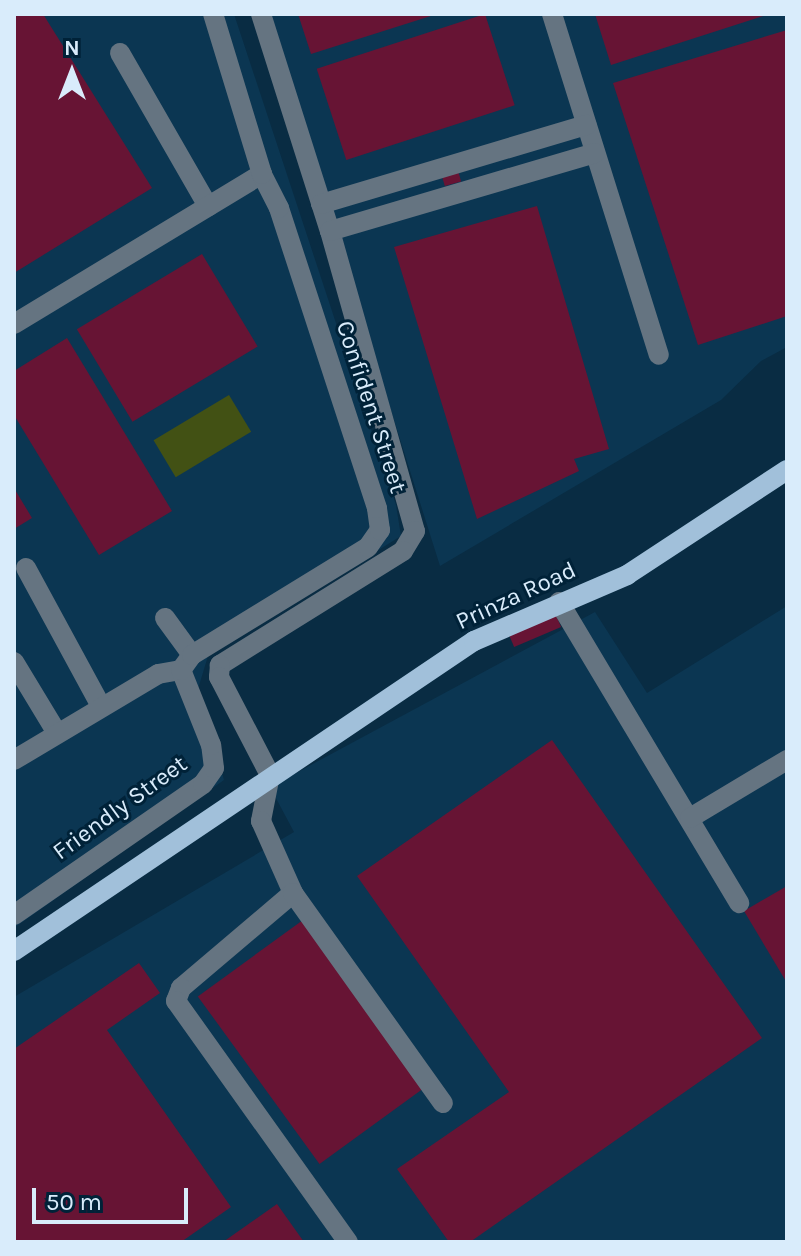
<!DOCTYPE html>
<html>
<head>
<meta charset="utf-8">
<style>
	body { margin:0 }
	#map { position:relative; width:801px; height:1256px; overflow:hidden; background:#092c43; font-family:Karla,sans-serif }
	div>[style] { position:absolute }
	.built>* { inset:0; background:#0b3652 }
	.green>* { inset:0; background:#425114; transform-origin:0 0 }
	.building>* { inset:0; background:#671434; transform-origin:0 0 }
	.minor>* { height:20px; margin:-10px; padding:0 10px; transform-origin:10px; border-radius:10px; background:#657481 }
	.major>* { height:20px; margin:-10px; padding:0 10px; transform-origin:10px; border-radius:10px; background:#a1c0da }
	span { translate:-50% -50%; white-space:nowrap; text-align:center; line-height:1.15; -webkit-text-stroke:6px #002238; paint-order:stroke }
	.street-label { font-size:24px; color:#d9ecfb }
	.frame { position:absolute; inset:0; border:16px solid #d9ecfb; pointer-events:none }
	.north { position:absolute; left:32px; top:32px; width:80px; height:80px; -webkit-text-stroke:6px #002238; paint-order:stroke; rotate:0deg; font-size:22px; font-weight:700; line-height:32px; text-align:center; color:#d9ecfb }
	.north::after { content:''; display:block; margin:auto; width:28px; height:36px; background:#d9ecfb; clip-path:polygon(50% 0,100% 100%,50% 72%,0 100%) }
	.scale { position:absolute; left:32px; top:1188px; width:156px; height:36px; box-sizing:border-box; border:4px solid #d9ecfb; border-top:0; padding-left:10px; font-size:24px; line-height:28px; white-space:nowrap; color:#d9ecfb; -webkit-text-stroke:6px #002238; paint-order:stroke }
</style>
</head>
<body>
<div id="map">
	<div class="built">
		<i style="clip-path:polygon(14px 14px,234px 14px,396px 505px,401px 536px,208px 656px,198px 689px,224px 780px,14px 928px)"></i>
		<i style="clip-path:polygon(266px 14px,787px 14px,787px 347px,761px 361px,721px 400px,440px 566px)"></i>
		<i style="clip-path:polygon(787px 606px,787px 1242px,14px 1242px,14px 997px,294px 832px,270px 787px,595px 612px,647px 693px)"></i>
	</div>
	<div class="green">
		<i style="left:229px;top:395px;width:43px;height:88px;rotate:59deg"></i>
	</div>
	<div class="building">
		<i style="clip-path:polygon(14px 14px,43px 14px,152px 188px,14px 273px)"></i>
		<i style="clip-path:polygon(298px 14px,434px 14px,434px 15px,311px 54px)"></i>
		<i style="left:485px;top:14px;width:96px;height:177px;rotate:72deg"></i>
		<i style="clip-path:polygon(595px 14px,766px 14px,766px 15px,611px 65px)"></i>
		<i style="clip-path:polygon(787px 30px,787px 316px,698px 345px,613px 83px)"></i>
		<i style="left:457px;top:167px;width:15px;height:17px;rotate:74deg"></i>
		<i style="clip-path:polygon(537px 206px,609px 449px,574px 459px,579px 471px,477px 519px,394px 247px)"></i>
		<i style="left:202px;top:254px;width:108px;height:146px;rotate:59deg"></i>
		<i style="clip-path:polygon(67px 338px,172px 511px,99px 555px,14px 415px,14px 371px)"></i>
		<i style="clip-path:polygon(14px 488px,32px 518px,14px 529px)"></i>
		<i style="left:556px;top:615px;width:13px;height:51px;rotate:67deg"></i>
		<i style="clip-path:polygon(552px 740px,762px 1038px,470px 1242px,449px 1242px,397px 1169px,509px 1092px,357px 876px)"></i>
		<i style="clip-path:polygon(787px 886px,787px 983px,744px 911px)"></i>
		<i style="left:303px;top:920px;width:207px;height:130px;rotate:54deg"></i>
		<i style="clip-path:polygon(139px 963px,160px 993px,107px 1030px,231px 1207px,181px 1242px,14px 1242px,14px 1049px)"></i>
		<i style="clip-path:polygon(277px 1204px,304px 1242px,223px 1242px)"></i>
	</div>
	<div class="minor">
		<i style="left:261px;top:14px;width:228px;rotate:72.4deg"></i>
		<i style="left:330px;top:231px;width:312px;rotate:74.2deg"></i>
		<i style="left:415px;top:531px;width:23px;rotate:121deg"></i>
		<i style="left:403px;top:551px;width:216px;rotate:148.1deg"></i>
		<i style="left:220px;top:665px;width:12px;rotate:95deg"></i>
		<i style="left:219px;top:677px;width:110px;rotate:62.5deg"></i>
		<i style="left:270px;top:775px;width:47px;rotate:101.1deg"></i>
		<i style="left:261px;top:821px;width:79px;rotate:66deg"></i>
		<i style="left:293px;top:893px;width:147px;rotate:139.7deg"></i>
		<i style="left:181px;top:988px;width:14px;rotate:111deg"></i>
		<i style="left:176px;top:1001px;width:296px;rotate:54.5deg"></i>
		<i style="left:552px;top:14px;width:357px;rotate:72.6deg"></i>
		<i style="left:120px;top:53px;width:177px;rotate:60.1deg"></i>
		<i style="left:321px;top:204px;width:277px;rotate:-16.6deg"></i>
		<i style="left:330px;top:231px;width:276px;rotate:-16.4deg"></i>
		<i style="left:14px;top:324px;width:290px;rotate:-31.2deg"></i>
		<i style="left:26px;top:568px;width:157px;rotate:61.5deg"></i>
		<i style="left:559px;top:602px;width:351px;rotate:59.1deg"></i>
		<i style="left:165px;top:618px;width:46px;rotate:53.9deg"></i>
		<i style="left:14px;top:662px;width:83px;rotate:58.8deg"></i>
		<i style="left:14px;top:760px;width:168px;rotate:-30.8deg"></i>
		<i style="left:158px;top:674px;width:23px;rotate:-10deg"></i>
		<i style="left:690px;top:818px;width:113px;rotate:-30.9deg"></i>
		<i style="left:293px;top:893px;width:258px;rotate:54.5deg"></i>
		<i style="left:14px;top:915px;width:230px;rotate:-34.7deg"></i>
		<i style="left:203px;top:784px;width:19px;rotate:-55deg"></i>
		<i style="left:214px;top:768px;width:23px;rotate:-97deg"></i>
		<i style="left:211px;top:745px;width:81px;rotate:-111.8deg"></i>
		<i style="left:181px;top:670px;width:19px;rotate:-54deg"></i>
		<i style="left:192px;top:655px;width:206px;rotate:-31.5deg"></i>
		<i style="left:368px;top:547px;width:21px;rotate:-55deg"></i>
		<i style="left:380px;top:530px;width:22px;rotate:-98deg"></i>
		<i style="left:377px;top:508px;width:316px;rotate:-108.1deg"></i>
		<i style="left:279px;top:208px;width:38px;rotate:-117deg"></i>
		<i style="left:262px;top:174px;width:167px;rotate:-107deg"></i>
	</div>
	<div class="major">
		<i style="left:14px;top:951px;width:555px;rotate:-33.98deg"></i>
		<i style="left:474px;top:641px;width:167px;rotate:-23.3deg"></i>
		<i style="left:627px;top:575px;width:191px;rotate:-33.3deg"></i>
	</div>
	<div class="street-label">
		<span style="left:371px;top:407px;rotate:72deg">Confident Street</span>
		<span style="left:516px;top:596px;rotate:-25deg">Prinza Road</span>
		<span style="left:120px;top:808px;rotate:-36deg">Friendly Street</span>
	</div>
	<div class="frame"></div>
	<div class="north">N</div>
	<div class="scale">50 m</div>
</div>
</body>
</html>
